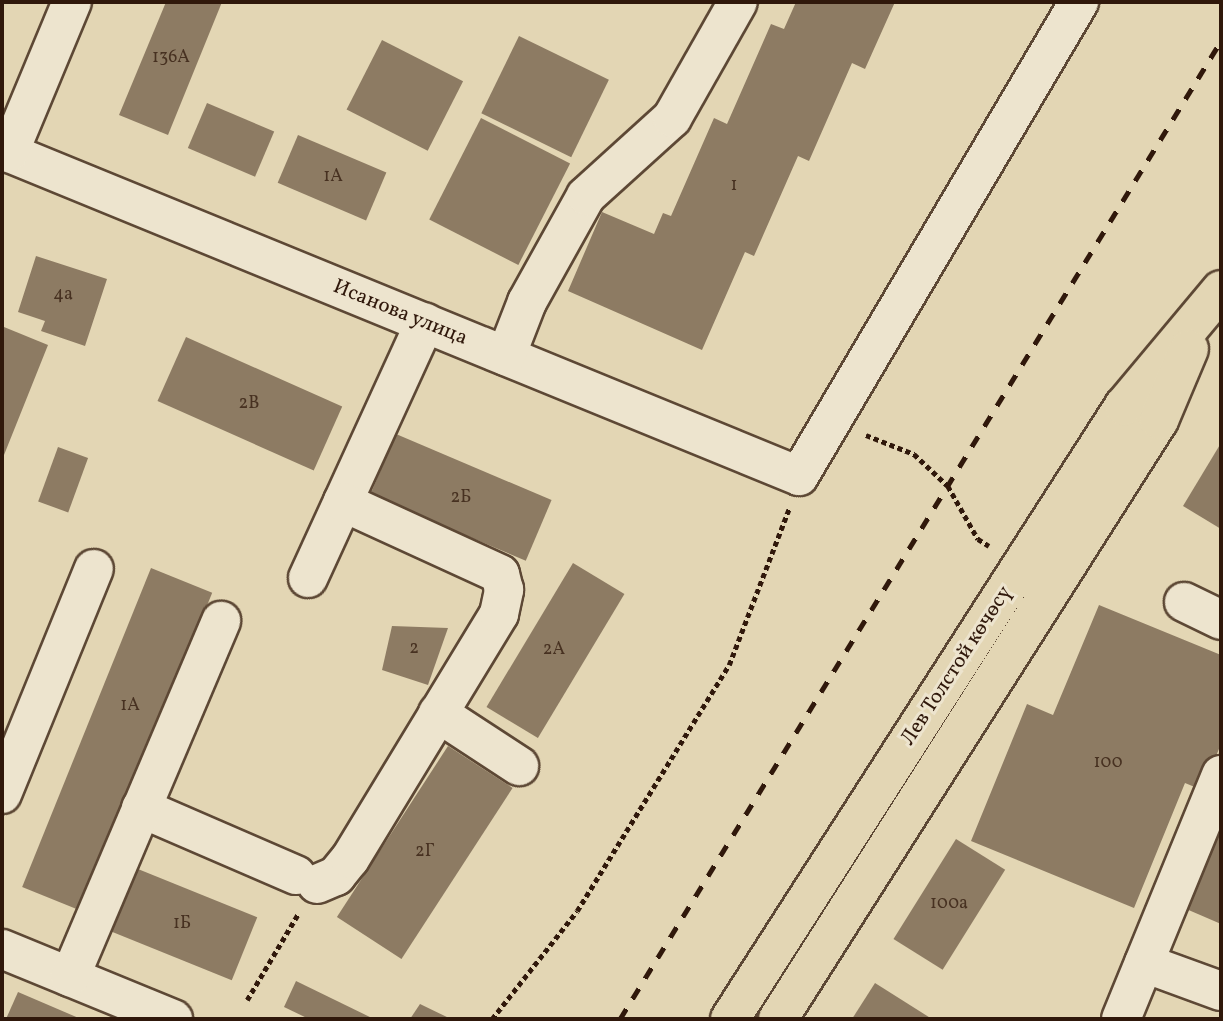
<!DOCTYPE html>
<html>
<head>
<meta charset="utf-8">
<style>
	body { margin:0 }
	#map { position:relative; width:1223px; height:1021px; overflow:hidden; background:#e3d6b4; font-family:Vollkorn,serif }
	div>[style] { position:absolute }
	.building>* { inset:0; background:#8d7b63; transform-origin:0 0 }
	.path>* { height:4.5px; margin-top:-2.25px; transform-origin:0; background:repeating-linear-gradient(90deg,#30180b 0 5px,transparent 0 8.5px) }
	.roads { filter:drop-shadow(2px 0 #5d4835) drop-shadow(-2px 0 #5d4835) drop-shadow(0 2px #5d4835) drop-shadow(0 -2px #5d4835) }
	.minor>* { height:38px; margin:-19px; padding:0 19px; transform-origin:19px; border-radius:19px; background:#ede4ce }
	.major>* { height:38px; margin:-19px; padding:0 19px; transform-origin:19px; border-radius:19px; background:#e3d6b4 }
	.rail>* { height:5px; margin-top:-2.5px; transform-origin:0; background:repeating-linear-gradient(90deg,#30180b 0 12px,transparent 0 24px) }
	span { translate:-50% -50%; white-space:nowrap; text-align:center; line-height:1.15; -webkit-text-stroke:6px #ede4ce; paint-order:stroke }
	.number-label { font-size:18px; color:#473121 }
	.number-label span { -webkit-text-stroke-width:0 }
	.street-label { font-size:21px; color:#30180b }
	.frame { position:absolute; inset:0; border:4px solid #30180b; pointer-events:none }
</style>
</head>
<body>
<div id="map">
	<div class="building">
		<i style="clip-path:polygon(166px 2px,222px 2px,168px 135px,119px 115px)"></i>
		<i style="clip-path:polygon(796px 2px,895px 2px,865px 69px,852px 63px,809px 161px,798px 156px,754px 256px,745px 252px,702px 350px,568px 291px,602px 212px,654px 234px,663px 213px,671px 216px,714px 118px,727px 124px,771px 24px,784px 29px)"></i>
		<i style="left:519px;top:36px;width:100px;height:86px;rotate:26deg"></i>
		<i style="left:382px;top:40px;width:91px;height:78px;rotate:27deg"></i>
		<i style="left:207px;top:103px;width:73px;height:49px;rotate:23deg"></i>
		<i style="left:481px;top:118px;width:100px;height:114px;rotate:27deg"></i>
		<i style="left:298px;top:135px;width:96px;height:52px;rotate:23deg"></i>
		<i style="clip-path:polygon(36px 256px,107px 279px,85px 346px,41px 331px,45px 321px,18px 312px)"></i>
		<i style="clip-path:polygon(4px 327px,48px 345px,2px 460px,2px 332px)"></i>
		<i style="left:186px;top:337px;width:171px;height:70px;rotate:24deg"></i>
		<i style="left:396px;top:434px;width:169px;height:66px;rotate:23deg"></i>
		<i style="clip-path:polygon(1221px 443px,1221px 529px,1183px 506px)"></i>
		<i style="left:58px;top:447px;width:32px;height:58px;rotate:20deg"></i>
		<i style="left:573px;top:563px;width:60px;height:168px;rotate:31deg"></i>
		<i style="left:151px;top:568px;width:66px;height:344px;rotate:22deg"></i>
		<i style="clip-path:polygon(1099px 605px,1221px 655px,1221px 744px,1202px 790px,1185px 783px,1134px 908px,971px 841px,1027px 704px,1053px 715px)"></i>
		<i style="clip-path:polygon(392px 626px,448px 628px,428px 685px,382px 670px)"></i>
		<i style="left:448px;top:746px;width:77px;height:204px;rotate:33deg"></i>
		<i style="clip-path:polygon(1221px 801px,1221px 924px,1177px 905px)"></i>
		<i style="left:956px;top:839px;width:58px;height:118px;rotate:32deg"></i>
		<i style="left:133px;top:867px;width:134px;height:68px;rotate:22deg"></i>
		<i style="clip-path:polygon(296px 981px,374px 1019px,309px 1019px,284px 1007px)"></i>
		<i style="clip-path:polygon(875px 983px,932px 1019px,852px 1019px)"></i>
		<i style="clip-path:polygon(18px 992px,81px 1019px,6px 1019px)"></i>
		<i style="clip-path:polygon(420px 1004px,451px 1019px,410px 1019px)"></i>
	</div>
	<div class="path">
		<i style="left:866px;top:435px;width:52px;rotate:21.6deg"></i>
		<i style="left:914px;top:454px;width:47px;rotate:43.3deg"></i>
		<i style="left:948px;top:486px;width:61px;rotate:60.5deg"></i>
		<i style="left:978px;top:539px;width:13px;rotate:32deg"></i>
		<i style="left:247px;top:1000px;width:100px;rotate:-59.3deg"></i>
		<i style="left:492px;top:1019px;width:137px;rotate:-51.8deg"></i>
		<i style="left:577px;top:911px;width:289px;rotate:-58.3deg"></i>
		<i style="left:729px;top:665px;width:167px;rotate:-69deg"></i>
	</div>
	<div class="roads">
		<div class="minor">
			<i style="left:2px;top:150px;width:861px;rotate:22.25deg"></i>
			<i style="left:799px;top:476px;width:551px;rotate:-59.43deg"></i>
			<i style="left:9px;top:153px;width:164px;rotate:-67.4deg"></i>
			<i style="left:506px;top:356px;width:58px;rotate:-68.7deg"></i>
			<i style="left:527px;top:302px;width:121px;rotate:-60.9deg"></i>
			<i style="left:586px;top:196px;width:116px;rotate:-42.2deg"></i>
			<i style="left:672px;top:118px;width:133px;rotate:-60.4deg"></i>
			<i style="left:308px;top:578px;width:281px;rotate:-65.4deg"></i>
			<i style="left:1184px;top:602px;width:41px;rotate:25.9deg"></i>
			<i style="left:438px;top:713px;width:97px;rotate:33.2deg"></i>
			<i style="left:2px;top:794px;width:243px;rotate:-67.8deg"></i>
			<i style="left:141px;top:808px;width:169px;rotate:23.4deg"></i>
			<i style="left:317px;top:884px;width:21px;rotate:-23deg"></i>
			<i style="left:336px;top:876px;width:22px;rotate:-51deg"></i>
			<i style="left:350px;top:859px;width:287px;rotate:-58.7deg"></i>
			<i style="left:499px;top:614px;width:25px;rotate:-78deg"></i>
			<i style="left:504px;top:590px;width:16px;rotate:-104deg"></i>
			<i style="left:500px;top:574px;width:173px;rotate:-155.4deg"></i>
			<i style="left:2px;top:949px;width:185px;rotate:22.3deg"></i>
			<i style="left:1144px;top:963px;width:82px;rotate:20deg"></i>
			<i style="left:70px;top:977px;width:387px;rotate:-67deg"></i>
			<i style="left:1121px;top:1019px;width:264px;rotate:-67.7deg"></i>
		</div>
		<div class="major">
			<i style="left:730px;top:1019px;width:729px;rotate:-57.27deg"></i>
			<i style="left:1124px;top:406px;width:151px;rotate:-50.1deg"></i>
			<i style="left:778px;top:1019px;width:710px;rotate:-57.54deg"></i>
			<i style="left:1159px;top:420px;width:77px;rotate:-67.1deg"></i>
		</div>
	</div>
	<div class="rail">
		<i style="left:620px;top:1019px;width:1148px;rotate:-58.43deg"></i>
	</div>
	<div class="number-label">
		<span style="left:171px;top:58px">136А</span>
		<span style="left:333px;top:177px">1А</span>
		<span style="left:734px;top:186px">1</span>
		<span style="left:63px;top:295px">4а</span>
		<span style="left:249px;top:404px">2В</span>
		<span style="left:461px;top:498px">2Б</span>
		<span style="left:414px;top:649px">2</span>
		<span style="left:554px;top:650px">2А</span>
		<span style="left:130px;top:706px">1А</span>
		<span style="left:1108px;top:763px">100</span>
		<span style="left:425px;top:852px">2Г</span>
		<span style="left:949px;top:904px">100a</span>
		<span style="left:182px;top:924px">1Б</span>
	</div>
	<div class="street-label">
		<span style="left:400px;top:313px;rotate:22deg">Исанова улица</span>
		<span style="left:957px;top:666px;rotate:-57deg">Лев Толстой көчөсү</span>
	</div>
	<div class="frame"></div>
</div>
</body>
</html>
